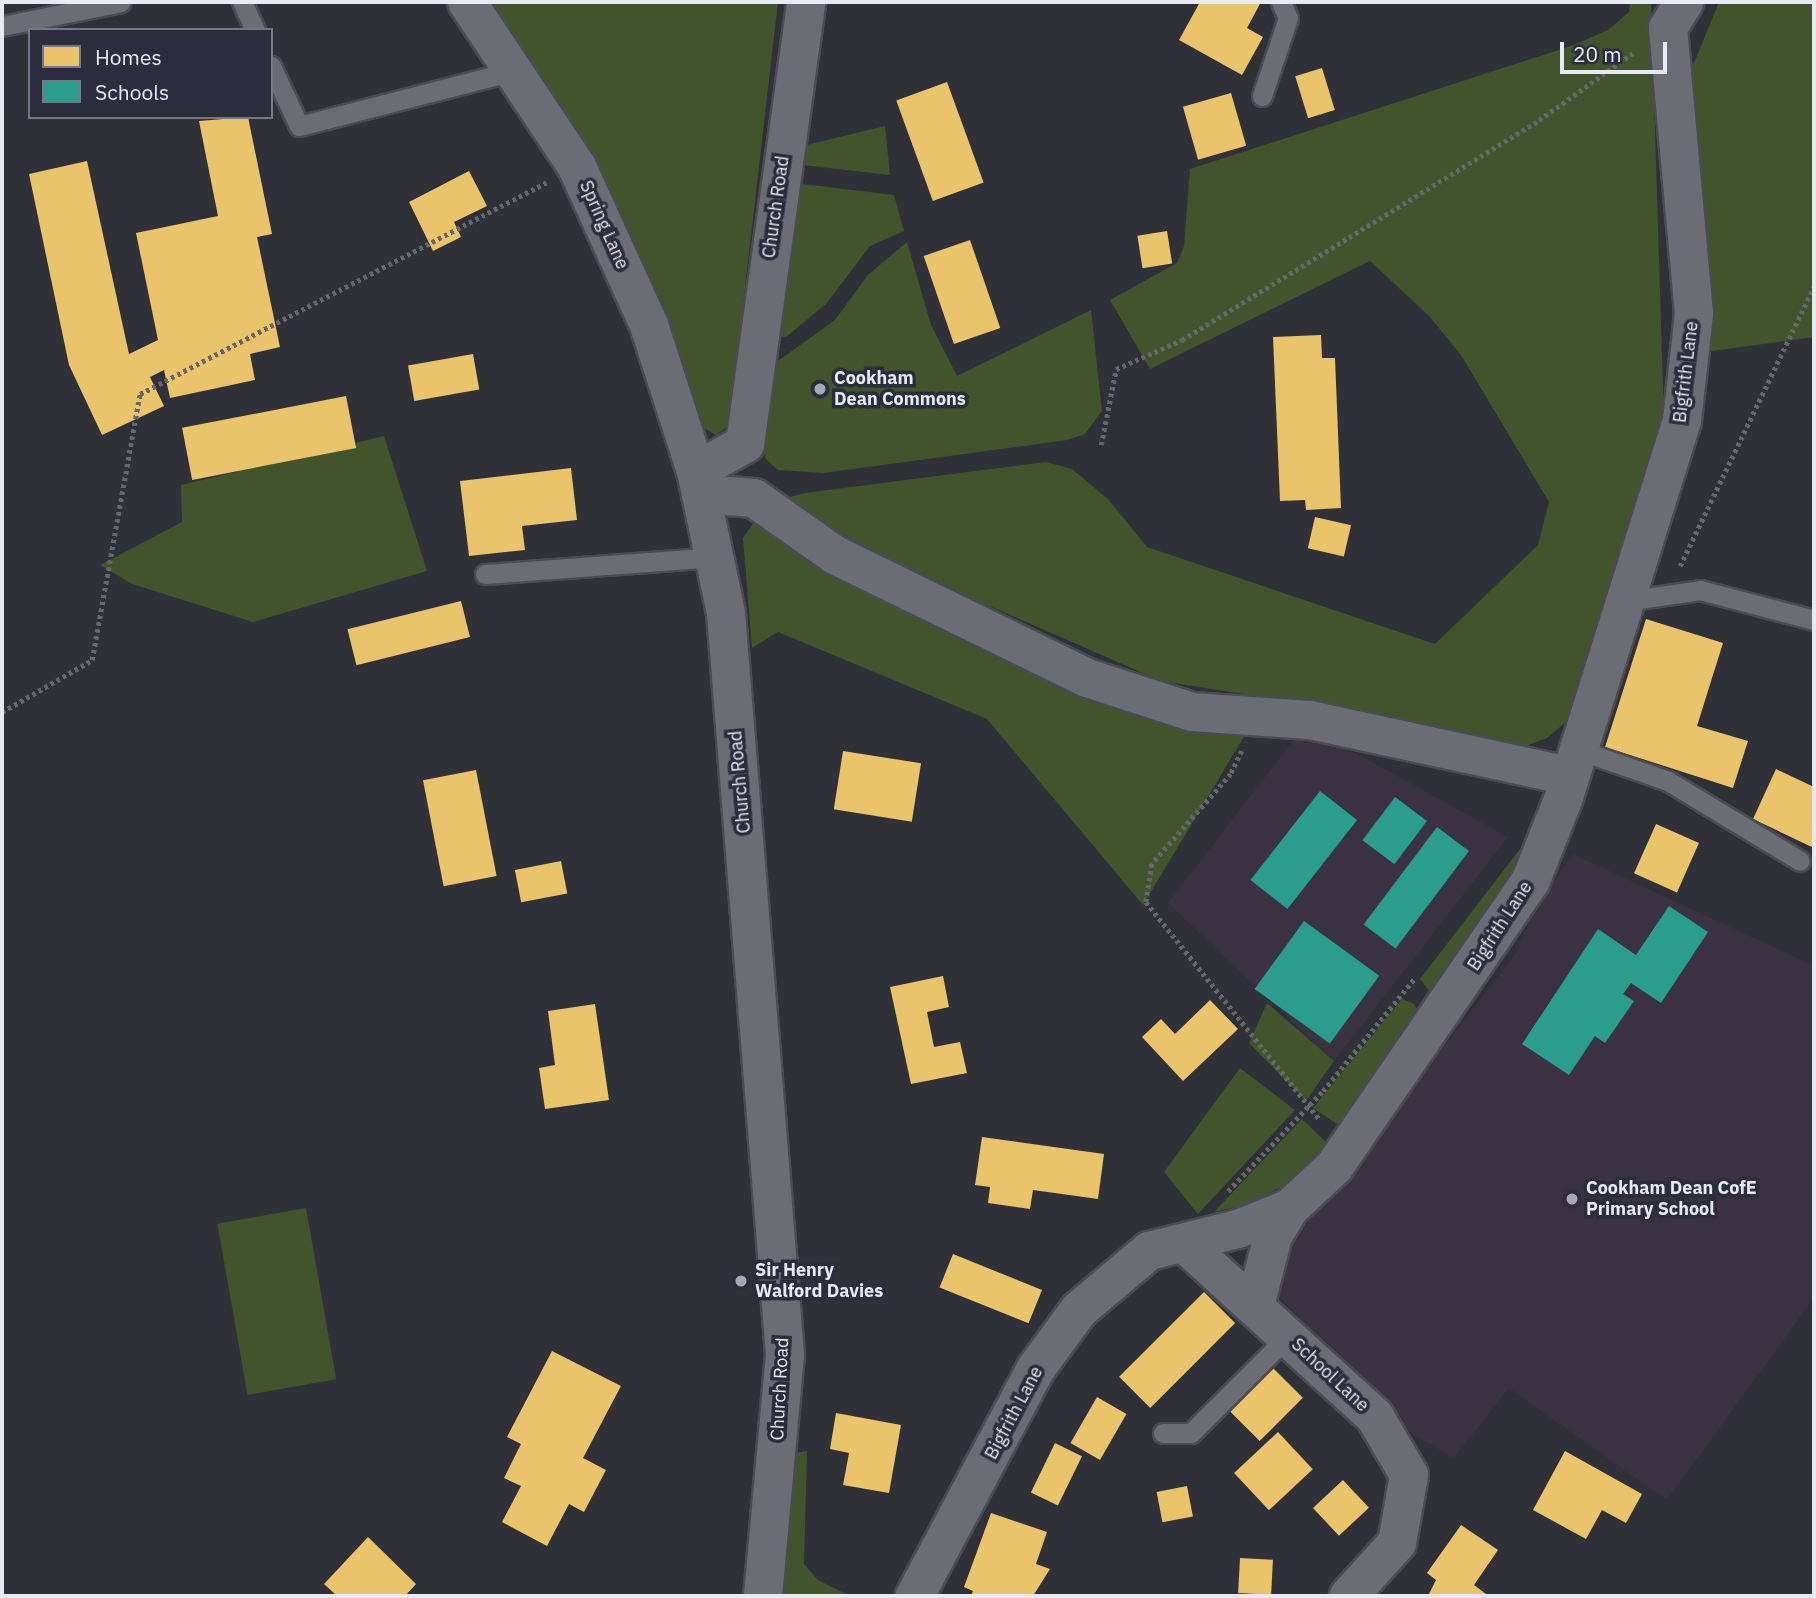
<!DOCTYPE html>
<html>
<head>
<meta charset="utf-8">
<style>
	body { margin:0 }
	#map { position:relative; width:1816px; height:1598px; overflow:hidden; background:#303038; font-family:"IBM Plex Sans",sans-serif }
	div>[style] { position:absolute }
	.education>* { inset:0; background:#3a3241 }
	.green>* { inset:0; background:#41542b; transform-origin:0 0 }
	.homes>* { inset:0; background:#e9c46a; transform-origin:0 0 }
	.schools>* { inset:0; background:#2a9d8f; transform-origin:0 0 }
	.path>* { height:4.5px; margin-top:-2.25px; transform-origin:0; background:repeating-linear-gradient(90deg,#66666b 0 3.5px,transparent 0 7px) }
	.roads { filter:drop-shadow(2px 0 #4b4b52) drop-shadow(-2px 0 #4b4b52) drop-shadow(0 2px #4b4b52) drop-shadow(0 -2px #4b4b52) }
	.service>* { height:19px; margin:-9.5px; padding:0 9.5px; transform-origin:9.5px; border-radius:9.5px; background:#6c6c74 }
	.minor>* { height:38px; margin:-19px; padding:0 19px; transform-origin:19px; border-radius:19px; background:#6c6c74 }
	.dots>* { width:19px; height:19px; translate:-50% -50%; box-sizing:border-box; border:4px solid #2c2d3c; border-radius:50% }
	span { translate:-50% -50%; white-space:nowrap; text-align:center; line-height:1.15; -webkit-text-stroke:7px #2c2d3c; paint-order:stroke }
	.street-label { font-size:18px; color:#e8e9f3 }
	.poi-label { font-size:18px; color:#e8e9f3; font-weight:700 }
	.left { translate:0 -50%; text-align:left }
	.frame { position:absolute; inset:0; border:4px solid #e8e9f3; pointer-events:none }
	.legend { position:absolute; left:28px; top:28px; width:245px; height:91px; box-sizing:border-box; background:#2c2d3c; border:2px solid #777885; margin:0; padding:9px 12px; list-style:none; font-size:21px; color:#e8e9f3 }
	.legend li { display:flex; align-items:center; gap:14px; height:35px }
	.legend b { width:35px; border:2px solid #777885 }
	.scale { position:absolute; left:1560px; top:42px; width:107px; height:32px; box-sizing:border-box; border:4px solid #e8e9f3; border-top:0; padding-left:9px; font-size:21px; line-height:24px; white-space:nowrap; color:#e8e9f3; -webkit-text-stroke:5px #2c2d3c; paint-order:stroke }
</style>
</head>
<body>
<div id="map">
	<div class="education">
		<i style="clip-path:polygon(1305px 725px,1508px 837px,1334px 1061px,1168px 903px)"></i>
		<i style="clip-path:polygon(1573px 854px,1814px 966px,1814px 1298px,1667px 1500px,1509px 1388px,1454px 1458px,1414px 1435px,1275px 1293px,1278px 1261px,1517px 952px,1533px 913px)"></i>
	</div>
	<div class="green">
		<i style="clip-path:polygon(490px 2px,778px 2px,729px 426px,716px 435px,700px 426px,576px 136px)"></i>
		<i style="clip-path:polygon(1630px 2px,1651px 2px,1665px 452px,1566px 722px,1547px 738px,1528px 745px,1484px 745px,1338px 709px,1161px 681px,896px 565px,791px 504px,790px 497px,805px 493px,1046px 462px,1072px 469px,1108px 499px,1147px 547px,1435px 644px,1538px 545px,1549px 502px,1461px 355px,1429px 316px,1370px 261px,1150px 369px,1110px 300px,1177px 263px,1184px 246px,1190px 169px,1574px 45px,1608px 30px,1629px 12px)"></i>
		<i style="clip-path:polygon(1719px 2px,1814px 2px,1814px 337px,1697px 353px,1689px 75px)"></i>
		<i style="clip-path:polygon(885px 126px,890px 175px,802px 165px,798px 147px)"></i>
		<i style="clip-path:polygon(786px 182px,894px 195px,904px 231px,870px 246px,826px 304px,786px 337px,770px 335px)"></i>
		<i style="clip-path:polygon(907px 242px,931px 325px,957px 376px,1091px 310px,1102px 411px,1085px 434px,1067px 440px,823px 473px,778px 470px,766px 459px,760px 439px,771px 366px,835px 320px,868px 275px)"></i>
		<i style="clip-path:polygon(384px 436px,427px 571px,253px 622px,132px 584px,100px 565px,182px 522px,181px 485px)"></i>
		<i style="clip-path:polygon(754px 522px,849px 584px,1044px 675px,1152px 719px,1245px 735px,1143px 905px,987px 719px,778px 632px,752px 648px,743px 538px)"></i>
		<i style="clip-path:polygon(1547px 814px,1445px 989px,1430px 992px,1420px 979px)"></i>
		<i style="clip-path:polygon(1402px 999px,1414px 1004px,1423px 1019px,1350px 1119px,1337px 1124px,1313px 1108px)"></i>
		<i style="clip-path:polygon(1267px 1003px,1334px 1061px,1306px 1101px,1249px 1043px)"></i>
		<i style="clip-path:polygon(1240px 1068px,1295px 1110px,1198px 1214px,1164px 1172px)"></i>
		<i style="clip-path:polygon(1302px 1119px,1330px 1146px,1305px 1174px,1250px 1204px,1214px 1212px)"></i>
		<i style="left:306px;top:1208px;width:174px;height:90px;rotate:80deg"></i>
		<i style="clip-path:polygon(807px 1451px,804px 1564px,818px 1580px,850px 1596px,773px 1596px,788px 1454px)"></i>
	</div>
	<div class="homes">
		<i style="clip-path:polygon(1200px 2px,1261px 2px,1247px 28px,1263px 37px,1242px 75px,1179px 40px)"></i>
		<i style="left:1322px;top:68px;width:44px;height:28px;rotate:73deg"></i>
		<i style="left:947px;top:82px;width:107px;height:54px;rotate:70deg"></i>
		<i style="left:1231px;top:93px;width:55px;height:50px;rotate:74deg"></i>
		<i style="clip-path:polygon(248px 117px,272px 234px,257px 237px,280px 347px,250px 354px,255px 380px,170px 398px,164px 370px,150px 377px,164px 406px,102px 435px,69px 365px,29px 174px,87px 161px,129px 354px,158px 340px,136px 233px,218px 216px,199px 121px)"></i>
		<i style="clip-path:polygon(469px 171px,487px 206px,454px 222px,461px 237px,433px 251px,409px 202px)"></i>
		<i style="left:1167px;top:231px;width:33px;height:30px;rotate:81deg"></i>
		<i style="left:970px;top:240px;width:93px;height:49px;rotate:71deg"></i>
		<i style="clip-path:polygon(1321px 335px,1322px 358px,1335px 358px,1341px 508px,1306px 510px,1305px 500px,1280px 501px,1273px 337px)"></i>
		<i style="left:473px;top:354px;width:36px;height:66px;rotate:80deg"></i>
		<i style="left:346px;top:396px;width:53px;height:167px;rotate:79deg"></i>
		<i style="clip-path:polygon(571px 468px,577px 520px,522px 526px,525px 550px,469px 556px,460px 481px)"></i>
		<i style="left:1315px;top:517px;width:37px;height:32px;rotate:13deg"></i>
		<i style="left:461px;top:601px;width:37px;height:117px;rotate:76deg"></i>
		<i style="clip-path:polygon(1646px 619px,1723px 643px,1697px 726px,1748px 741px,1733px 788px,1605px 747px)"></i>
		<i style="left:843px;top:751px;width:79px;height:59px;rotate:9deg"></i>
		<i style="clip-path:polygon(1776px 769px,1814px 787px,1814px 848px,1753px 819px)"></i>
		<i style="left:476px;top:770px;width:108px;height:54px;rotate:79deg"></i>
		<i style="left:1656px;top:824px;width:47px;height:54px;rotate:24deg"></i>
		<i style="left:561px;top:861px;width:33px;height:47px;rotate:79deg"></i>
		<i style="clip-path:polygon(943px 976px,949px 1007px,927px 1012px,934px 1047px,960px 1042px,967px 1073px,911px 1084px,890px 987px)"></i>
		<i style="clip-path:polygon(1210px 1000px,1238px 1029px,1183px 1081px,1142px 1037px,1161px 1019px,1175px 1034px)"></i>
		<i style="clip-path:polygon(595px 1004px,609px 1100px,545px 1109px,539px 1068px,555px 1065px,548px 1011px)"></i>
		<i style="clip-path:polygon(982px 1137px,1104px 1154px,1098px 1199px,1033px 1190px,1030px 1209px,988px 1203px,990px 1187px,975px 1185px)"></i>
		<i style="left:953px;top:1254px;width:96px;height:36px;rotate:22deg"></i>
		<i style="left:1204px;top:1292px;width:44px;height:120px;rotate:45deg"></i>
		<i style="clip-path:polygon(552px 1351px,621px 1386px,583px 1458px,606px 1470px,584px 1512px,569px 1504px,547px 1546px,502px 1522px,521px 1486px,504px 1478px,521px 1444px,507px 1437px)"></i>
		<i style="left:1271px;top:1366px;width:45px;height:61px;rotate:45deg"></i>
		<i style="left:1097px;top:1397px;width:34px;height:53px;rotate:30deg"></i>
		<i style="clip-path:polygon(836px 1413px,901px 1425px,889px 1493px,843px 1485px,849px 1453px,830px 1449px)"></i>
		<i style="left:1278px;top:1432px;width:51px;height:60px;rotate:47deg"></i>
		<i style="left:1055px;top:1443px;width:30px;height:55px;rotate:26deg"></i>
		<i style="clip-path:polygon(1565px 1451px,1642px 1494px,1626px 1523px,1602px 1510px,1586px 1539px,1533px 1510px)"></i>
		<i style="left:1343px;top:1480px;width:38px;height:41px;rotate:47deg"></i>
		<i style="left:1187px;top:1486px;width:31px;height:31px;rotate:79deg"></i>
		<i style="clip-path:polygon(991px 1513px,1047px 1532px,1036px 1564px,1050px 1569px,1033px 1596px,971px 1596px,973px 1591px,964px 1587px)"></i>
		<i style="clip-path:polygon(1461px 1525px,1498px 1550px,1474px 1585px,1486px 1594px,1428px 1596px,1436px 1580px,1427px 1573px)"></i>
		<i style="clip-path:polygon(368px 1537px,416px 1584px,405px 1596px,337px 1596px,324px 1584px)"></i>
		<i style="left:1240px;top:1558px;width:33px;height:35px;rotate:3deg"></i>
	</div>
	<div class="schools">
		<i style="left:1320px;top:791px;width:47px;height:113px;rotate:38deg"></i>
		<i style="left:1395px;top:797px;width:40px;height:54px;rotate:37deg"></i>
		<i style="left:1437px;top:827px;width:40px;height:122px;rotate:37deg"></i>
		<i style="clip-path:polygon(1669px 906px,1708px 932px,1661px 1003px,1631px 983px,1623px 994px,1634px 1001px,1605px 1043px,1595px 1036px,1569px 1075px,1522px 1044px,1598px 929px,1636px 955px)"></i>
		<i style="left:1304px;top:921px;width:93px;height:84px;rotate:36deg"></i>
	</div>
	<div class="path">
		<i style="left:1101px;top:445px;width:77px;rotate:-78.8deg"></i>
		<i style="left:1116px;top:369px;width:72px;rotate:-23.7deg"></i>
		<i style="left:1182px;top:340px;width:419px;rotate:-31.6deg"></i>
		<i style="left:1539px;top:120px;width:115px;rotate:-35.5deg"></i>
		<i style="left:1680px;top:566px;width:310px;rotate:-64.4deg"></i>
		<i style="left:2px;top:712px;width:104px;rotate:-30deg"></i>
		<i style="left:92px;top:660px;width:270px;rotate:-79.8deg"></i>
		<i style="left:140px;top:394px;width:458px;rotate:-27.5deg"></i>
		<i style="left:1242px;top:751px;width:25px;rotate:116deg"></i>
		<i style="left:1231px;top:774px;width:120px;rotate:131.3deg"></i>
		<i style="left:1152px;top:864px;width:38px;rotate:99deg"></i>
		<i style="left:1146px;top:902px;width:279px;rotate:51.4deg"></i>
		<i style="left:1228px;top:1191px;width:138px;rotate:-46.5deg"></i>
		<i style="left:1323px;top:1091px;width:144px;rotate:-50.9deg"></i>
	</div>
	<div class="roads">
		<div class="service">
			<i style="left:242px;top:2px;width:31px;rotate:65deg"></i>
			<i style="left:2px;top:26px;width:121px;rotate:-11.4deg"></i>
			<i style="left:271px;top:66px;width:66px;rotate:65deg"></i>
			<i style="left:299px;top:126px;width:221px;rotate:-14.4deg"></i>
			<i style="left:1262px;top:96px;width:82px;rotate:-71.6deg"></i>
			<i style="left:1288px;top:18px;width:17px;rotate:-114deg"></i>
			<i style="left:485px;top:574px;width:231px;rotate:-4.2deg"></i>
			<i style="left:1625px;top:601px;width:76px;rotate:-8.3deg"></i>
			<i style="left:1700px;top:590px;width:118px;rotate:14.7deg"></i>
			<i style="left:1579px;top:750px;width:94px;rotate:19.2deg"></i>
			<i style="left:1668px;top:781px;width:154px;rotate:31.2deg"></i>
			<i style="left:1163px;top:1433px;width:28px"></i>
			<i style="left:1191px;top:1433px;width:137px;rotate:-45deg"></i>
		</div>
		<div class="minor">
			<i style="left:467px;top:2px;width:198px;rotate:56.3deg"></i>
			<i style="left:577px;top:167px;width:174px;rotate:65.5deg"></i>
			<i style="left:649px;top:325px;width:153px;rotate:72.2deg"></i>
			<i style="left:703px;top:494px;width:51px;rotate:4.5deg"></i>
			<i style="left:754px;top:498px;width:99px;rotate:35.1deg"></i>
			<i style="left:835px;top:555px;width:280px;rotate:26deg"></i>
			<i style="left:1087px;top:678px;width:110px;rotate:17.9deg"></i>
			<i style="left:1192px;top:712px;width:118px;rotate:3.9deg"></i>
			<i style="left:1310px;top:720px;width:266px;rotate:12.2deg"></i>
			<i style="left:1184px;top:1243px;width:258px;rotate:42.3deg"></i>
			<i style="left:1375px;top:1417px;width:67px;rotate:59.6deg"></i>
			<i style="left:1409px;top:1475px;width:69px;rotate:100deg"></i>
			<i style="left:1397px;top:1543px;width:72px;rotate:132.2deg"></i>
			<i style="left:1255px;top:1306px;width:72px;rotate:-75.6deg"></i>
			<i style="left:1273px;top:1236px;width:33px;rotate:-59deg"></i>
			<i style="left:763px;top:1596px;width:242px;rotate:-84.8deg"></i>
			<i style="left:785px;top:1355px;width:744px;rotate:-94.55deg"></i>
			<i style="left:726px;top:613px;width:145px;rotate:-101.9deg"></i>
			<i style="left:696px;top:471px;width:56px;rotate:-28.9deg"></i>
			<i style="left:745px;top:444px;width:446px;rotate:-82.1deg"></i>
			<i style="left:915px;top:1596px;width:256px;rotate:-62deg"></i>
			<i style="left:1035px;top:1370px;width:74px;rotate:-53.7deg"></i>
			<i style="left:1079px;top:1310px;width:92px;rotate:-40.1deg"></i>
			<i style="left:1149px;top:1251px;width:92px;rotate:-13.9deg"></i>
			<i style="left:1238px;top:1229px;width:56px;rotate:-22deg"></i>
			<i style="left:1290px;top:1208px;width:60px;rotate:-43deg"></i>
			<i style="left:1334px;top:1167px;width:348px;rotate:-55.5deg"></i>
			<i style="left:1531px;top:880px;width:89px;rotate:-68.3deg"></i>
			<i style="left:1564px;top:797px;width:394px;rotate:-72.6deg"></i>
			<i style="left:1682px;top:421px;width:108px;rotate:-83.6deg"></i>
			<i style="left:1694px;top:314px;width:287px;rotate:-95.2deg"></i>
			<i style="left:1668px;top:28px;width:31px;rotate:-58deg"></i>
		</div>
	</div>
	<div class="dots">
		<i style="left:820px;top:389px;background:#a8a8b2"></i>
		<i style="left:1572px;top:1199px;background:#a8a8b2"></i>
		<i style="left:741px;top:1281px;background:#a8a8b2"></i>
	</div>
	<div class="street-label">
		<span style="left:776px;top:207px;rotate:-82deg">Church Road</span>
		<span style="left:604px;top:225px;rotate:66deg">Spring Lane</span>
		<span style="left:1686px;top:372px;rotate:-83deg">Bigfrith Lane</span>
		<span style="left:740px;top:782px;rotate:-95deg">Church Road</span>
		<span style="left:1500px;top:926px;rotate:-57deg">Bigfrith Lane</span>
		<span style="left:1330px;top:1375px;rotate:43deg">School Lane</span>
		<span style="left:780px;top:1389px;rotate:-87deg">Church Road</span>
		<span style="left:1014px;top:1413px;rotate:-62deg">Bigfrith Lane</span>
	</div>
	<div class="poi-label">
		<span class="left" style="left:834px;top:389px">Cookham<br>Dean Commons</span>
		<span class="left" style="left:1586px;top:1199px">Cookham Dean CofE<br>Primary School</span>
		<span class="left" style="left:755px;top:1281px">Sir Henry<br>Walford Davies</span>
	</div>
	<div class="frame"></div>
	<ul class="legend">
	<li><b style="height:19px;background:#e9c46a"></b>Homes</li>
	<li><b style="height:19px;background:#2a9d8f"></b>Schools</li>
	</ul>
	<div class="scale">20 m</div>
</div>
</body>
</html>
